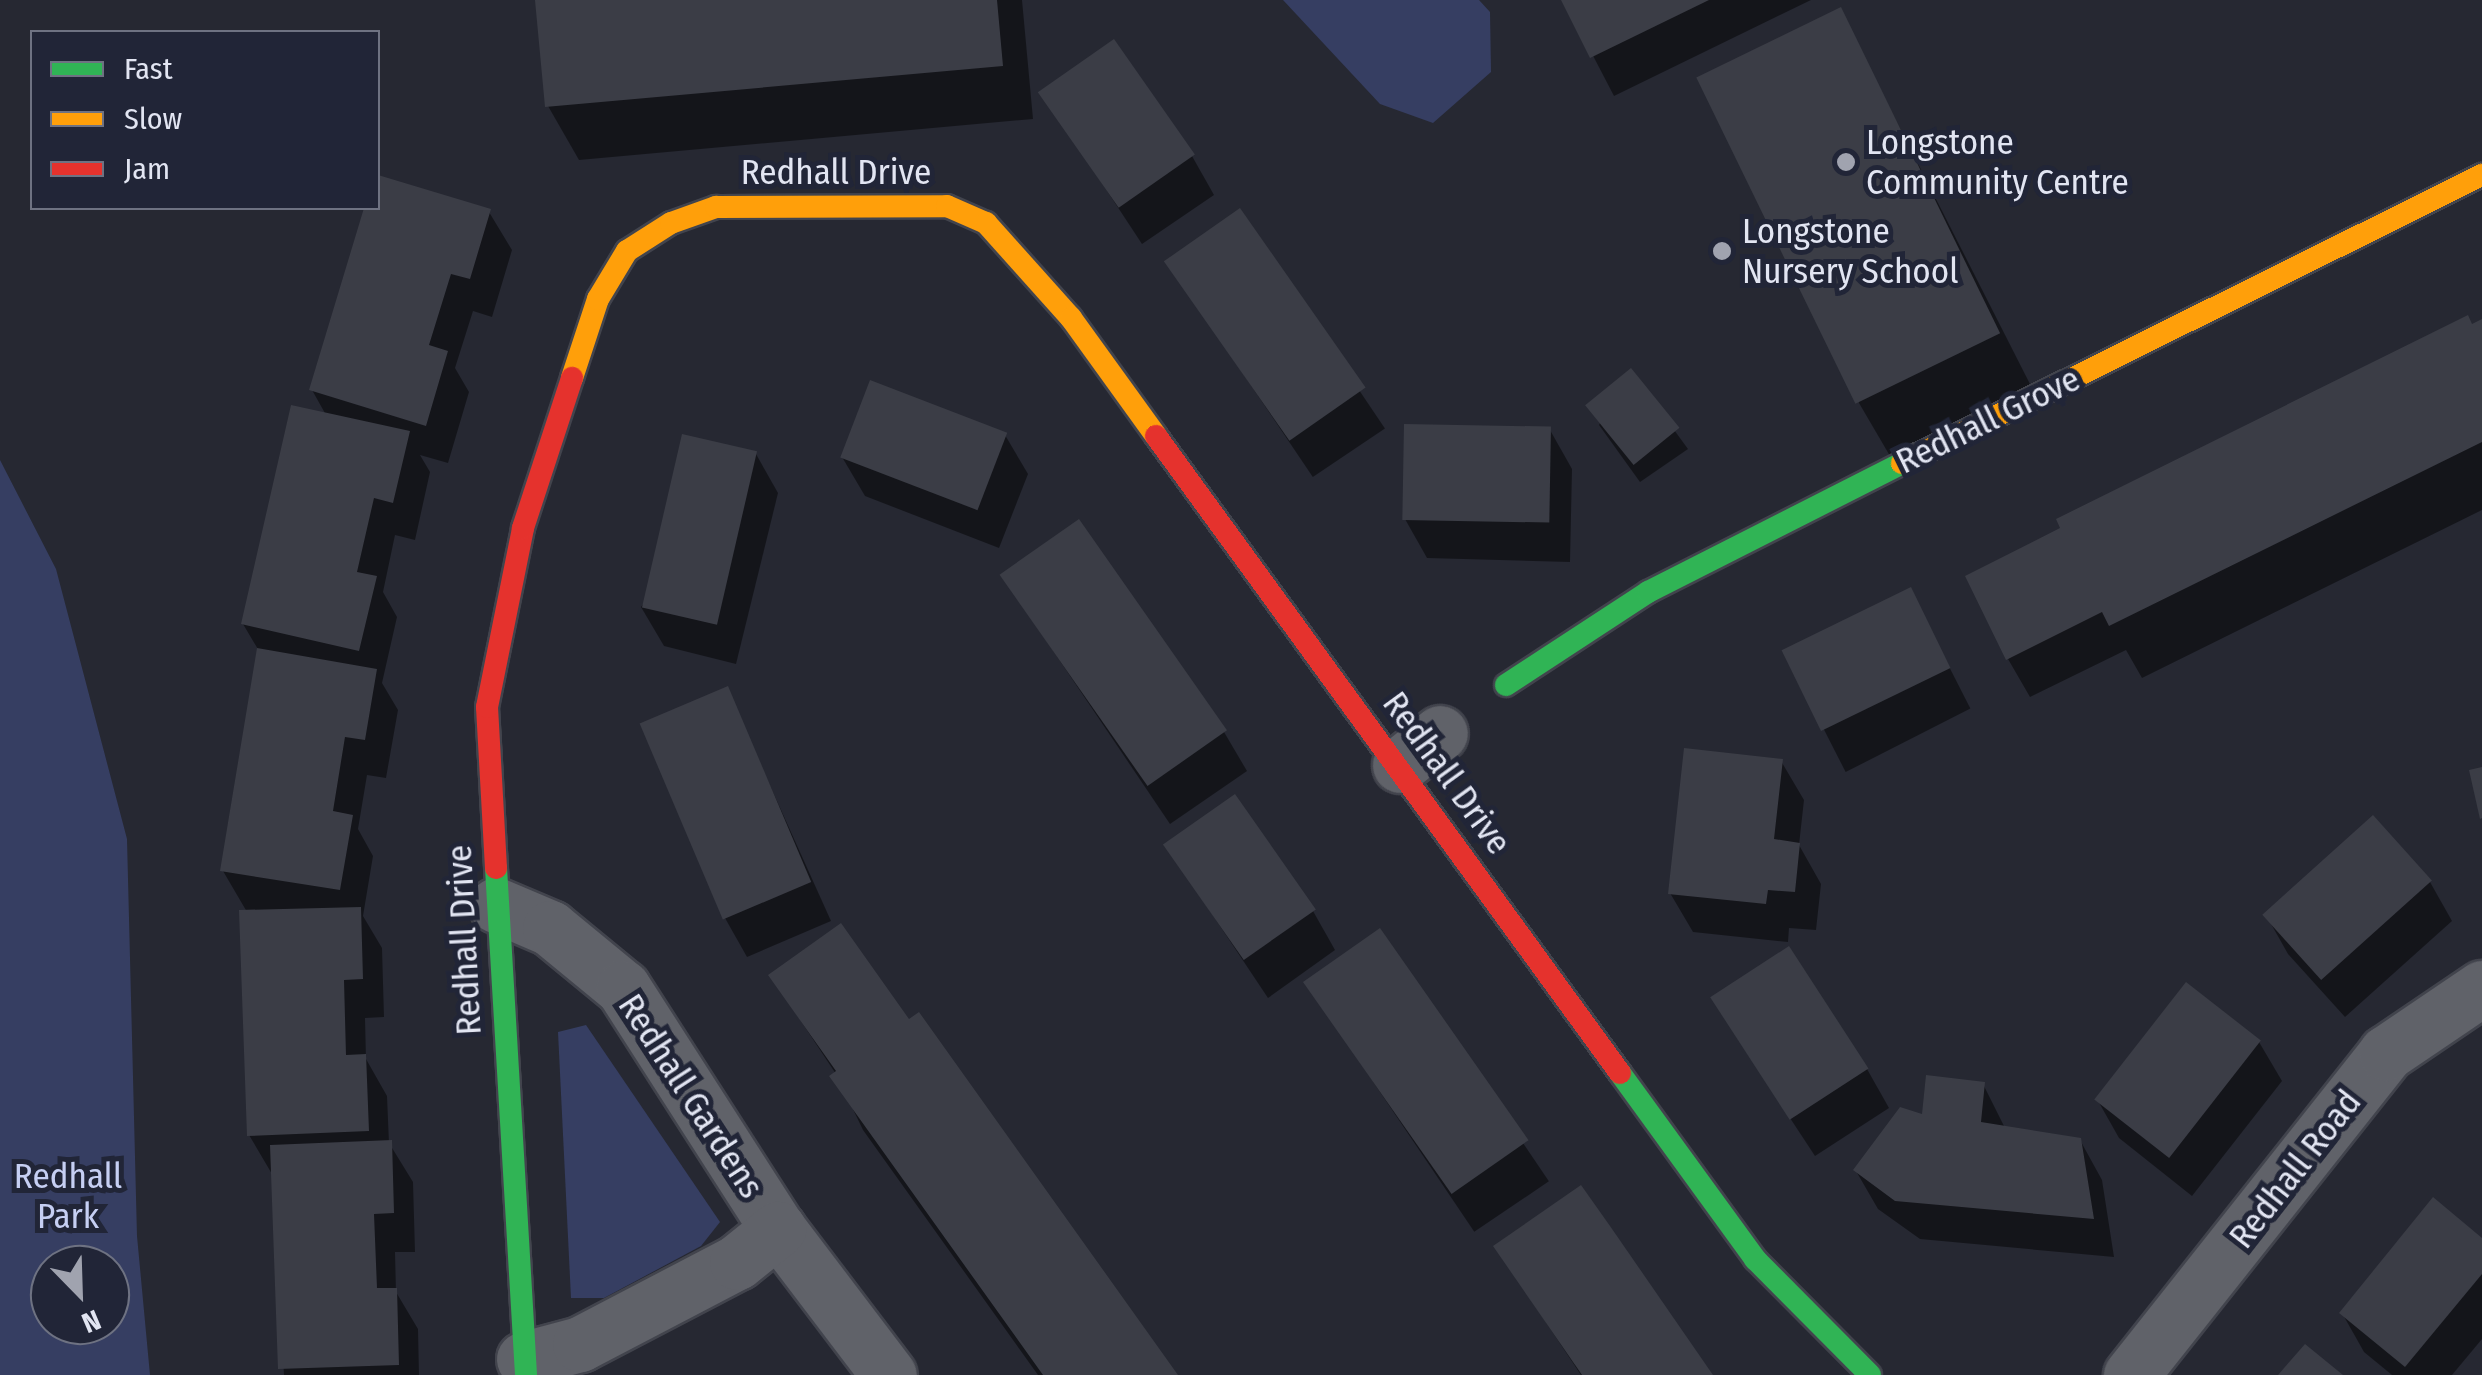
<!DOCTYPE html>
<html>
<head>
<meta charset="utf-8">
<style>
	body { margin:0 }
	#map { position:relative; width:2482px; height:1375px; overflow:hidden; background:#262832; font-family:"Fira Sans Condensed",sans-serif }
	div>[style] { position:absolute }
	.green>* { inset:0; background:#363e62 }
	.shadow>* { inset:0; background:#0007; transform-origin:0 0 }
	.building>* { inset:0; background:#3b3d46; transform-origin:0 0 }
	.roads { filter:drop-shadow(2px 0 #42444d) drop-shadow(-2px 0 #42444d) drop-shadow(0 2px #42444d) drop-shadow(0 -2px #42444d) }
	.street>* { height:55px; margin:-27.5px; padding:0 27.5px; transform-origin:27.5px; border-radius:27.5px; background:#606269 }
	.fast>* { height:22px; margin:-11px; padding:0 11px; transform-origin:11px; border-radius:11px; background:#30b455 }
	.slow>* { height:22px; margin:-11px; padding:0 11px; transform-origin:11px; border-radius:11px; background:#ff9f0a }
	.jam>* { height:22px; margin:-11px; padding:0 11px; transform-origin:11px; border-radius:11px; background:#e5322d }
	.dots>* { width:28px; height:28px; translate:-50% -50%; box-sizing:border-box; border:5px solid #212537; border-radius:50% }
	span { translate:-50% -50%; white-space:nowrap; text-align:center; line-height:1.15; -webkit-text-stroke:10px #212537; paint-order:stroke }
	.poi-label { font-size:35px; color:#e2e5f2 }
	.left { translate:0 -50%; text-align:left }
	.street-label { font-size:35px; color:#e2e5f2 }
	.park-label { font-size:35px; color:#c6cff3 }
	.legend { position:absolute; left:30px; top:30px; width:350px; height:180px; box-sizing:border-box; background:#212537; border:2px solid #6e7282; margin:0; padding:12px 18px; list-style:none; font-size:30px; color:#e2e5f2 }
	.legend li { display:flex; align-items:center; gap:20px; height:50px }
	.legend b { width:50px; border:2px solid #6e7282 }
	.north { position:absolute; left:30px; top:1245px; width:100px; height:100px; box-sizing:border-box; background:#212537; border:2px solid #6e7282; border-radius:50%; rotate:157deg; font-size:28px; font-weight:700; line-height:40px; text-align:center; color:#e2e5f2 }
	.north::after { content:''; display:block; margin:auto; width:35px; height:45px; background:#a0a3af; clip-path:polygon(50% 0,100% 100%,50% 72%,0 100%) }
</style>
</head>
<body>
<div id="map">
	<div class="green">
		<i style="clip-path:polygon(1283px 0,1479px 0,1490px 12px,1491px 72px,1433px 123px,1380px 104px)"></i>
		<i style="clip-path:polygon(evenodd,0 460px,56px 569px,127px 839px,137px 1236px,150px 1375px,0 1375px,0 460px,110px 1265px,110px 1325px,50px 1325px,50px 1265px,110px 1265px)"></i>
		<i style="clip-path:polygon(586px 1025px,720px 1222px,701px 1246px,604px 1298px,571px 1298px,558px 1032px)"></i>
	</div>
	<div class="shadow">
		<i style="clip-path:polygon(538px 0,1022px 0,1033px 119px,579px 160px,548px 106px)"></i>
		<i style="clip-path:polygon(1564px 0,1811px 0,1614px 96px)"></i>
		<i style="clip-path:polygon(1840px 10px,2031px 386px,1890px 456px,1859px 403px)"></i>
		<i style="clip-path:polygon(1042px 92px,1192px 156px,1214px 195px,1142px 244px)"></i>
		<i style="clip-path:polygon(378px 178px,489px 212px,512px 250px,492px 317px,473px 311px,455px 368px,469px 392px,448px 463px,420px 455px,430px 472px,415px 540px,395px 535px,383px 592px,397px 617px,382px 683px,398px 710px,386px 778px,367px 775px,358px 829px,373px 856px,363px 916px,382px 948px,384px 1017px,365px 1018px,366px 1059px,387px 1096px,389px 1143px,413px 1182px,415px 1252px,395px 1252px,396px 1292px,418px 1329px,419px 1375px,284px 1375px,272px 1174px,249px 1135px,247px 912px,223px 871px,259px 651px,243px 624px,326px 415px,312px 390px,367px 208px,378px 208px)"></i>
		<i style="left:1239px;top:212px;width:261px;height:87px;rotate:56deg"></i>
		<i style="clip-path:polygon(2482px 322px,2482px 510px,2142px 678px,2126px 650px,2030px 697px,2008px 659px)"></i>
		<i style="clip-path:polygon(1631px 371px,1688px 449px,1640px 482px,1599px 425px)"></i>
		<i style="clip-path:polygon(1550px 430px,1572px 469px,1570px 562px,1427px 558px,1405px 519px)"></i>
		<i style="clip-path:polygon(1005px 435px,1028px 474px,999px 548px,865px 496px,842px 457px)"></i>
		<i style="clip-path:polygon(756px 454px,778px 493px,736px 664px,664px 646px,641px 607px)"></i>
		<i style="clip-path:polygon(1002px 575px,1224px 732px,1247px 771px,1170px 824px)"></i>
		<i style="left:1910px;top:590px;width:133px;height:140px;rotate:63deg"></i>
		<i style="clip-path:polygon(727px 690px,831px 921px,747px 957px,725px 918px)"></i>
		<i style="clip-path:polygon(1781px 761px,1804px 800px,1799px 845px,1821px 884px,1816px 930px,1789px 928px,1788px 942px,1693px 932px,1670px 893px)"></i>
		<i style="clip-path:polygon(1166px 845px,1313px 911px,1335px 950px,1268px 998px)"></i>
		<i style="clip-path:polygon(2430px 882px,2452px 921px,2345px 1017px,2288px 954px,2266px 915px)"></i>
		<i style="left:1380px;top:931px;width:302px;height:90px;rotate:56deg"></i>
		<i style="clip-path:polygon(771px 976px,909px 1022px,1175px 1375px,1038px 1375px,863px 1130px,836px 1074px)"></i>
		<i style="clip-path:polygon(1736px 1036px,1867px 1069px,1889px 1108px,1815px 1156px)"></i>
		<i style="clip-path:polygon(2259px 1042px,2282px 1081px,2192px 1196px,2119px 1138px,2097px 1099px)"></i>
		<i style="clip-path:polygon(1983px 1084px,2005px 1128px,2080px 1140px,2102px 1180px,2114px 1257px,1920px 1239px,1878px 1209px,1856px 1171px,1924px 1118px)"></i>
		<i style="clip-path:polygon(2482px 1241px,2482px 1339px,2452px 1375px,2392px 1375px,2364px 1352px,2342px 1313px)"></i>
		<i style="clip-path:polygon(1496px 1247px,1710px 1375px,1581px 1375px)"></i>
	</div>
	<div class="building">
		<i style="clip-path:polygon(535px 0,997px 0,1003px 66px,545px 107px)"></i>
		<i style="clip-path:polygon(1561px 0,1709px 0,1590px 58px)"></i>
		<i style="left:1841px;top:7px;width:363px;height:161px;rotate:64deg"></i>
		<i style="left:1114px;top:39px;width:141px;height:93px;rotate:55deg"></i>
		<i style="clip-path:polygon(378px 175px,491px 209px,470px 279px,451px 274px,429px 345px,448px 351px,426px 426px,309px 390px,364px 208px,378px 208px)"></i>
		<i style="left:1240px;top:208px;width:219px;height:93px;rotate:55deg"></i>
		<i style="clip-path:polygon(2468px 315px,2472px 324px,2482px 319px,2482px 442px,2109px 626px,2102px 612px,2006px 660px,1965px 576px,2060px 528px,2056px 519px)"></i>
		<i style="left:1631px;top:368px;width:77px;height:59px;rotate:51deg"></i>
		<i style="left:870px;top:380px;width:147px;height:83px;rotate:21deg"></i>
		<i style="clip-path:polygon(291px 405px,410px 431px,393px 503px,374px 498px,357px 572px,377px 576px,359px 651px,241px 624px)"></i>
		<i style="left:1404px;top:424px;width:147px;height:96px;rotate:1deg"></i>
		<i style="left:682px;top:434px;width:77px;height:178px;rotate:13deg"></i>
		<i style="left:1079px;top:519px;width:258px;height:97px;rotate:55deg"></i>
		<i style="left:1911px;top:587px;width:90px;height:144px;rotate:64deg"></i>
		<i style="clip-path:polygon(257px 648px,377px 669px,365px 740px,345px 737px,333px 811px,353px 815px,340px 890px,220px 871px)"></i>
		<i style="left:728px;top:686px;width:213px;height:96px;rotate:67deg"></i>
		<i style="clip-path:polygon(1684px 748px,1783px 759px,1774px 839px,1800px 843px,1795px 892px,1768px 890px,1766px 904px,1668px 894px)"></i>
		<i style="clip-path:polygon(2482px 767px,2482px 818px,2480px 819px,2469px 770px)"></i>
		<i style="left:1235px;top:794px;width:141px;height:88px;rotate:55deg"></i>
		<i style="left:2373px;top:815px;width:88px;height:149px;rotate:48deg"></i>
		<i style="clip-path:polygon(361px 907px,363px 979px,344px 980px,346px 1055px,366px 1054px,369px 1131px,247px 1136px,239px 910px)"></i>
		<i style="clip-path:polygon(841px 923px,909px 1019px,919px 1012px,1178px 1375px,1043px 1375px,829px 1076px,836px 1071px,768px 975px)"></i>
		<i style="left:1380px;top:928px;width:259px;height:94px;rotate:55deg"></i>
		<i style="left:1789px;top:946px;width:146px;height:94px;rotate:57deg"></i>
		<i style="left:2186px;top:982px;width:95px;height:149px;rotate:38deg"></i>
		<i style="clip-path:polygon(1926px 1075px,1985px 1082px,1981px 1122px,2081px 1138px,2094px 1219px,1895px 1201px,1853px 1170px,1900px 1107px,1922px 1114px)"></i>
		<i style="clip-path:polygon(392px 1140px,394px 1213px,374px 1214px,377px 1288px,397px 1288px,399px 1365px,278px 1369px,270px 1145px)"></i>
		<i style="clip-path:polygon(1581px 1185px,1610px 1226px,1713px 1375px,1582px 1375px,1493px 1246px)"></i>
		<i style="clip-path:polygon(2433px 1197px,2482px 1238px,2482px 1274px,2405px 1367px,2339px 1313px)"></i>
		<i style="clip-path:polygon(2305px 1344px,2343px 1375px,2278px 1375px)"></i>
	</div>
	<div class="roads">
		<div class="street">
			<i style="left:1400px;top:765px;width:51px;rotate:-38.7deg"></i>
			<i style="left:496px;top:905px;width:59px;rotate:23.1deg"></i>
			<i style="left:550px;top:928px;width:94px;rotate:39.4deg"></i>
			<i style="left:623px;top:988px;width:287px;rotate:57.3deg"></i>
			<i style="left:778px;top:1229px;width:183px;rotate:52.8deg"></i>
			<i style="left:524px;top:1359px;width:58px;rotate:-15deg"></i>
			<i style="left:580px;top:1344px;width:177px;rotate:-27.6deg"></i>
			<i style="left:737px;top:1262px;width:53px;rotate:-38.8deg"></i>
			<i style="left:2131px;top:1375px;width:411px;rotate:-51.6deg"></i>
			<i style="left:2386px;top:1053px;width:116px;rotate:-34.1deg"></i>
		</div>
		<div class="fast">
			<i style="left:1506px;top:685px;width:170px;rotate:-33.2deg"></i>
			<i style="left:1648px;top:592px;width:285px;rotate:-26.9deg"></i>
			<i style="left:496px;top:868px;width:508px;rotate:86.61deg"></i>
			<i style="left:1620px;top:1073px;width:230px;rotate:54deg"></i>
			<i style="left:1755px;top:1259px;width:163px;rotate:45.2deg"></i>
		</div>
		<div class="slow">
			<i style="left:572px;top:378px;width:83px;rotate:-71.8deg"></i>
			<i style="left:598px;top:299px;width:56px;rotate:-58.9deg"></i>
			<i style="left:627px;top:251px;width:52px;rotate:-32.5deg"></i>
			<i style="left:671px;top:223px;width:48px;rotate:-19.6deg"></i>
			<i style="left:716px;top:207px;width:231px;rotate:-0.2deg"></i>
			<i style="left:947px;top:206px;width:43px;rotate:23.6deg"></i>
			<i style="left:986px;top:223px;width:127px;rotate:48.2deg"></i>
			<i style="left:1071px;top:318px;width:145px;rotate:54.2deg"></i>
			<i style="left:1902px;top:463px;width:648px;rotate:-26.41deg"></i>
		</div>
		<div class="jam">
			<i style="left:1156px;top:436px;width:788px;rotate:53.93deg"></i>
			<i style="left:496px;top:868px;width:161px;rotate:-93.2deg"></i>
			<i style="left:487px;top:707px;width:183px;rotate:-78.6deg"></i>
			<i style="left:523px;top:528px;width:158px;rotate:-71.9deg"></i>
		</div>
	</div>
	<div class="dots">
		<i style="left:1846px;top:162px;background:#a0a3af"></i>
		<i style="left:1722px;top:251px;background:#a0a3af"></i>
	</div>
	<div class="poi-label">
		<span class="left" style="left:1866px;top:162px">Longstone<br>Community Centre</span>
		<span class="left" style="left:1742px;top:251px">Longstone<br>Nursery School</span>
	</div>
	<div class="street-label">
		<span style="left:836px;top:172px">Redhall Drive</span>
		<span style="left:1988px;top:420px;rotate:-26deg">Redhall Grove</span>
		<span style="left:1447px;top:773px;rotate:54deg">Redhall Drive</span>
		<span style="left:464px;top:940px;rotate:-93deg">Redhall Drive</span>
		<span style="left:691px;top:1096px;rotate:57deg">Redhall Gardens</span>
		<span style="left:2295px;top:1169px;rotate:-52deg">Redhall Road</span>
	</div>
	<div class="park-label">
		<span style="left:68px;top:1196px">Redhall<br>Park</span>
	</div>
	<ul class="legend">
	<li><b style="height:12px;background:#30b455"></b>Fast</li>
	<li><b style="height:12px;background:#ff9f0a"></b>Slow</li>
	<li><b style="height:12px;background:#e5322d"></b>Jam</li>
	</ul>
	<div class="north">N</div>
</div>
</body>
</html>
